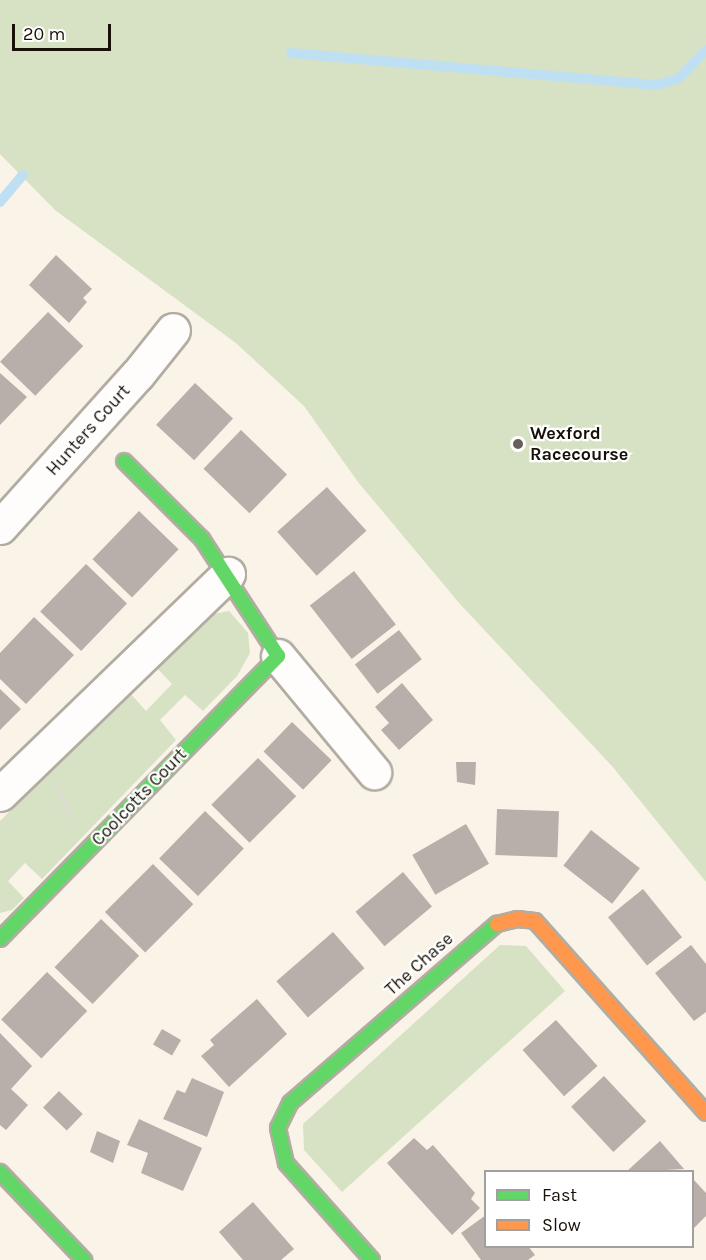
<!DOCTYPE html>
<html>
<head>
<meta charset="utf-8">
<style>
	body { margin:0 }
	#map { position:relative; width:706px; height:1260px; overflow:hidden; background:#f9f3e8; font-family:Karla,sans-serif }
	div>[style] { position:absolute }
	.green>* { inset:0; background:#d7e2c4 }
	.stream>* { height:10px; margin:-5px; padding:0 5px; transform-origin:5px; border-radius:5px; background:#bee0f2 }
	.building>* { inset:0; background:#b9afaa; transform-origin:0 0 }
	.path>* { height:4px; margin-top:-2px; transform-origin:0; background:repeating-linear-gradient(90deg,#dddbd8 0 6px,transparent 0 9px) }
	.roads { filter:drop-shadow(2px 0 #b2aca2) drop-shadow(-2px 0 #b2aca2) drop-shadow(0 2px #b2aca2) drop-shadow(0 -2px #b2aca2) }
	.street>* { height:33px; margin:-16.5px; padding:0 16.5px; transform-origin:16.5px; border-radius:16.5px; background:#fefdfc }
	.fast>* { height:14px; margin:-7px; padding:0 7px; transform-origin:7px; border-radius:7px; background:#63d668 }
	.slow>* { height:14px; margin:-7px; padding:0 7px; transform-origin:7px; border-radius:7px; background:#ff974d }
	.dots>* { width:16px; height:16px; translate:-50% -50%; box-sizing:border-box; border:3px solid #fff; border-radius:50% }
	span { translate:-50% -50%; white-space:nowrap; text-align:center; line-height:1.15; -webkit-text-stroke:4.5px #fff; paint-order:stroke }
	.street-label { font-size:18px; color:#171107 }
	.poi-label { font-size:18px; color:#171107; font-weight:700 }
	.left { translate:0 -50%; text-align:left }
	.legend { position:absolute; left:484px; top:1170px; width:210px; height:78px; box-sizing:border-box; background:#fff; border:2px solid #a2a09c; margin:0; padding:8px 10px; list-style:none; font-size:18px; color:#171107 }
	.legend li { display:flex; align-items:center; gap:12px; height:30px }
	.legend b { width:30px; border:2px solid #a2a09c }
	.scale { position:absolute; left:12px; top:24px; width:99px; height:27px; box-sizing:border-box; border:3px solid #171107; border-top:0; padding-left:8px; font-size:18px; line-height:21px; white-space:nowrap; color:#171107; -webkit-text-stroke:4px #fff; paint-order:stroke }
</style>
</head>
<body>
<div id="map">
	<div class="green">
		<i style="clip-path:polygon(0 0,706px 0,706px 882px,612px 766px,460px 604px,358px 482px,304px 406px,236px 343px,55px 210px,0 154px)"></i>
		<i style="clip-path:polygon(229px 611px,248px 633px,250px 653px,237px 676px,203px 711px,185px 695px,160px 720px,176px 740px,42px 879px,25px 863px,8px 881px,24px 898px,12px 910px,0 913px,0 821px,129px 692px,146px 711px,172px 684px,155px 666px,203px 616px)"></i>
		<i style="clip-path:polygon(500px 945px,526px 946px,565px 991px,342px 1192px,304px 1150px,303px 1124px)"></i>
	</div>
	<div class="stream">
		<i style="left:291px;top:53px;width:367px;rotate:5deg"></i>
		<i style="left:657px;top:85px;width:23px;rotate:-18deg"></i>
		<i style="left:679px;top:78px;width:39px;rotate:-46deg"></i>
		<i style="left:0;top:202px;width:35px;rotate:-50deg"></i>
	</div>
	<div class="building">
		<i style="clip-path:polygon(56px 255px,92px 289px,83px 298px,87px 302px,69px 323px,29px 285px)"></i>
		<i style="left:48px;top:312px;width:49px;height:69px;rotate:44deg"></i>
		<i style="clip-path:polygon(0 373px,27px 397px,0 425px)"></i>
		<i style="left:195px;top:383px;width:52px;height:57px;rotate:43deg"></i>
		<i style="left:241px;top:430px;width:64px;height:54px;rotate:44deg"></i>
		<i style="left:327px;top:487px;width:59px;height:67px;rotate:48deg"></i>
		<i style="left:139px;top:511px;width:55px;height:67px;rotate:44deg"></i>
		<i style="left:86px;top:564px;width:57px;height:66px;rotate:44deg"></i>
		<i style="left:354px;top:571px;width:68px;height:56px;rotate:52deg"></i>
		<i style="clip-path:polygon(34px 617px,74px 655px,26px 704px,0 679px,0 653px)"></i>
		<i style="left:399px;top:630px;width:37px;height:56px;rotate:52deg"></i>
		<i style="clip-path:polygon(402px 683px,433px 720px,399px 750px,381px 730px,389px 723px,375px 707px)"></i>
		<i style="clip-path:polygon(0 689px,21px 709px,0 730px)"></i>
		<i style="left:292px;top:722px;width:55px;height:41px;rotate:44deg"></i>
		<i style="left:258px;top:758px;width:54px;height:66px;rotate:45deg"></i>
		<i style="clip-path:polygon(456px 762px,476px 762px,475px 785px,457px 782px)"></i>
		<i style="left:497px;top:809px;width:62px;height:46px;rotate:2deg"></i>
		<i style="left:205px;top:811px;width:54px;height:66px;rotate:44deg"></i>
		<i style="left:466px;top:824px;width:46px;height:62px;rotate:60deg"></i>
		<i style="left:591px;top:830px;width:62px;height:45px;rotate:38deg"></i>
		<i style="left:153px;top:864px;width:57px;height:68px;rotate:45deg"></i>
		<i style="left:403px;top:872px;width:45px;height:62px;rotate:50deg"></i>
		<i style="left:643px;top:889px;width:62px;height:45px;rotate:51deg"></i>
		<i style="left:101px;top:919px;width:53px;height:67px;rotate:44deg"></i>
		<i style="left:333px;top:932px;width:48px;height:75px;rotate:49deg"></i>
		<i style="clip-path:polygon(691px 945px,706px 964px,706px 1012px,694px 1021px,655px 973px)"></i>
		<i style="left:47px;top:972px;width:56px;height:66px;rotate:44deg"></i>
		<i style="clip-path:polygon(257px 999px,287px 1034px,229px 1087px,201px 1056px,214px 1045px,210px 1040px)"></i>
		<i style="left:556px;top:1020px;width:62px;height:45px;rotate:48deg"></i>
		<i style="left:162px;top:1029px;width:22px;height:18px;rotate:30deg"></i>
		<i style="clip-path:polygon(0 1033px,32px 1066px,11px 1089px,28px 1105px,6px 1130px,0 1125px)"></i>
		<i style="left:604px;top:1076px;width:62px;height:45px;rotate:47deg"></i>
		<i style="clip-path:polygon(192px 1078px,224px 1092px,207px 1137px,163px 1119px,177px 1090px,185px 1093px)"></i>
		<i style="left:59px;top:1091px;width:33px;height:23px;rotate:44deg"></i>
		<i style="clip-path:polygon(139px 1119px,202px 1148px,183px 1191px,141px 1173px,148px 1153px,127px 1145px)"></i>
		<i style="clip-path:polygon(97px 1131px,120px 1141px,113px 1163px,90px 1152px)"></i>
		<i style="clip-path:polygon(414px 1138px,427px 1150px,433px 1145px,475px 1193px,471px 1199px,480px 1208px,452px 1235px,387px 1163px)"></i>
		<i style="clip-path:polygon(660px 1141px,684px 1169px,626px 1172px)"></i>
		<i style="clip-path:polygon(693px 1179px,706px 1193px,706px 1216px,693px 1229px)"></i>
		<i style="clip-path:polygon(253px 1202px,294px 1249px,281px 1260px,243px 1260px,219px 1232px)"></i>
		<i style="clip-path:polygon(486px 1215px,486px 1246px,528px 1246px,535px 1255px,528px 1260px,481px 1260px,461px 1233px)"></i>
	</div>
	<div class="path">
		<i style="left:55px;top:786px;width:37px;rotate:61deg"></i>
	</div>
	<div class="roads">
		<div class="street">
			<i style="left:0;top:527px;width:206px;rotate:-48deg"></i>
			<i style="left:138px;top:374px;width:56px;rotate:-51.5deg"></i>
			<i style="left:278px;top:656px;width:151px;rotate:50.4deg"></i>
			<i style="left:0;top:794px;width:317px;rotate:-44deg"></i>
		</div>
		<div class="fast">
			<i style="left:0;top:939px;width:397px;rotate:-45.5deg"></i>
			<i style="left:278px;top:656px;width:140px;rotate:-123deg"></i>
			<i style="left:202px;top:539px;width:110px;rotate:-135deg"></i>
			<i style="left:0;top:1172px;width:122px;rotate:46.3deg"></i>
			<i style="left:372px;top:1260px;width:130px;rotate:-131.6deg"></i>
			<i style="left:286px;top:1163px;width:36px;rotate:-103deg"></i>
			<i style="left:278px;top:1128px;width:28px;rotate:-64deg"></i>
			<i style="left:290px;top:1103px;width:274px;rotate:-40.9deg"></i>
		</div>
		<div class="slow">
			<i style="left:497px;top:924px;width:21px;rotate:-14deg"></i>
			<i style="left:517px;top:919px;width:18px;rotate:6deg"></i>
			<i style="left:535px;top:921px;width:257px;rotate:48.3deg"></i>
		</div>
	</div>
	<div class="dots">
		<i style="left:518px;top:444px;background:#666056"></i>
	</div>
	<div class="street-label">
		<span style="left:88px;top:430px;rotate:-48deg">Hunters Court</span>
		<span style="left:139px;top:797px;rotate:-46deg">Coolcotts Court</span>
		<span style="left:419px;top:964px;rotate:-42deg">The Chase</span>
	</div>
	<div class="poi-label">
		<span class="left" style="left:530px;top:444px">Wexford<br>Racecourse</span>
	</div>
	<ul class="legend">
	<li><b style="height:8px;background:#63d668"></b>Fast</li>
	<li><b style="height:8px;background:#ff974d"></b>Slow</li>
	</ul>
	<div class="scale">20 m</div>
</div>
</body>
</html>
